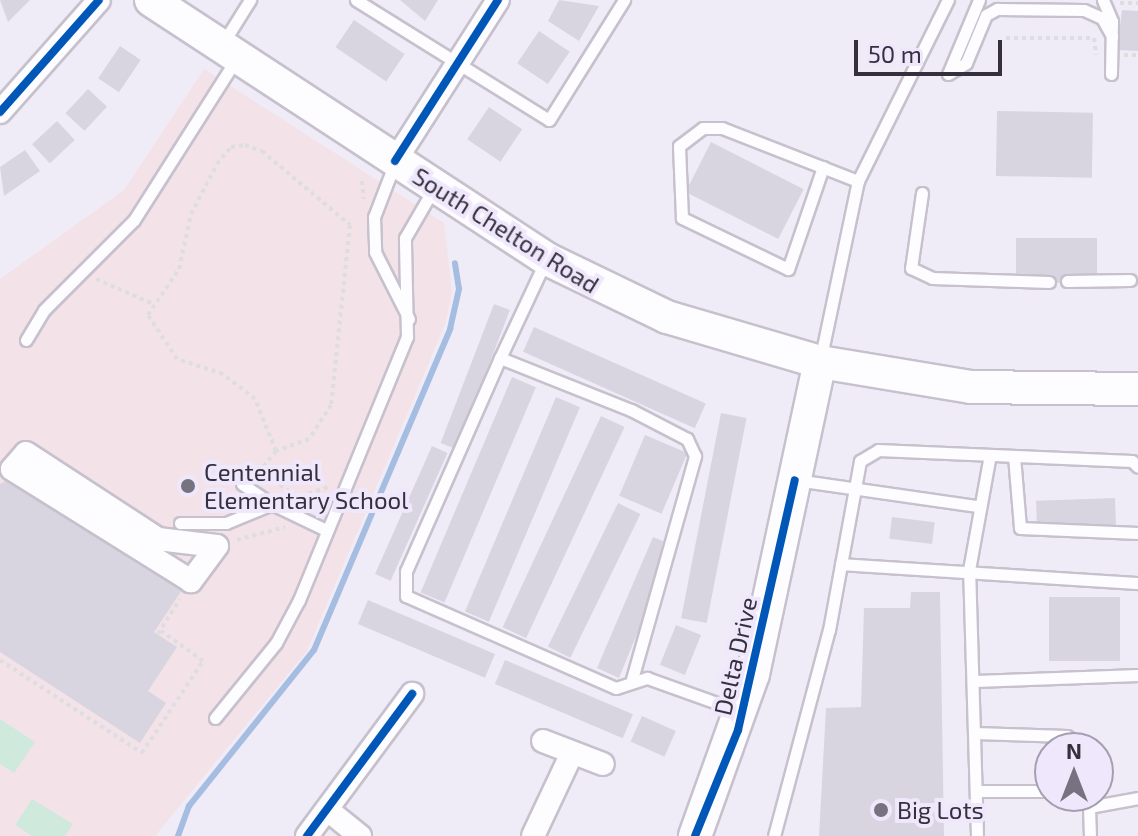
<!DOCTYPE html>
<html>
<head>
<meta charset="utf-8">
<style>
	body { margin:0 }
	#map { position:relative; width:1138px; height:836px; overflow:hidden; background:#f0ecf7; font-family:"Exo 2",sans-serif }
	div>[style] { position:absolute }
	.education>* { inset:0; background:#f3e2e8 }
	.green>* { inset:0; background:#cfeadd }
	.stream>* { height:6px; margin:-3px; padding:0 3px; transform-origin:3px; border-radius:3px; background:#a6bde2 }
	.building>* { inset:0; background:#d9d5e0; transform-origin:0 0 }
	.path>* { height:4px; margin-top:-2px; transform-origin:0; background:repeating-linear-gradient(90deg,#dedde0 0 4px,transparent 0 8px) }
	.roads { filter:drop-shadow(2px 0 #c6c1cd) drop-shadow(-2px 0 #c6c1cd) drop-shadow(0 2px #c6c1cd) drop-shadow(0 -2px #c6c1cd) }
	.lane>* { height:11px; margin:-5.5px; padding:0 5.5px; transform-origin:5.5px; border-radius:5.5px; background:#fdfcfe }
	.street>* { height:22px; margin:-11px; padding:0 11px; transform-origin:11px; border-radius:11px; background:#fdfcfe }
	.secondary>* { height:32px; margin:-16px; padding:0 16px; transform-origin:16px; border-radius:16px; background:#fdfcfe }
	.cycleway>* { height:8px; margin:-4px; padding:0 4px; transform-origin:4px; border-radius:4px; background:#0057b8 }
	.dots>* { width:22px; height:22px; translate:-50% -50%; box-sizing:border-box; border:4px solid #efe7fc; border-radius:50% }
	span { translate:-50% -50%; white-space:nowrap; text-align:center; line-height:1.15; -webkit-text-stroke:8px #efe7fc; paint-order:stroke }
	.street-label { font-size:24px; color:#36303e }
	.poi-label { font-size:24px; color:#36303e }
	.left { translate:0 -50%; text-align:left }
	.north { position:absolute; left:1034px; top:732px; width:80px; height:80px; box-sizing:border-box; background:#efe7fc; border:2px solid #a59eb0; border-radius:50%; rotate:0deg; font-size:22px; font-weight:700; line-height:32px; text-align:center; color:#36303e }
	.north::after { content:''; display:block; margin:auto; width:28px; height:36px; background:#77727f; clip-path:polygon(50% 0,100% 100%,50% 72%,0 100%) }
	.scale { position:absolute; left:854px; top:40px; width:148px; height:36px; box-sizing:border-box; border:4px solid #36303e; border-top:0; padding-left:10px; font-size:24px; line-height:28px; white-space:nowrap; color:#36303e; -webkit-text-stroke:6px #efe7fc; paint-order:stroke }
</style>
</head>
<body>
<div id="map">
	<div class="education">
		<i style="clip-path:polygon(204px 69px,444px 223px,452px 292px,446px 322px,307px 651px,155px 836px,0 836px,0 279px,124px 190px)"></i>
	</div>
	<div class="green">
		<i style="clip-path:polygon(0 719px,35px 742px,14px 773px,0 764px)"></i>
		<i style="clip-path:polygon(32px 799px,73px 824px,65px 836px,32px 836px,15px 825px)"></i>
	</div>
	<div class="stream">
		<i style="left:178px;top:836px;width:32px;rotate:-70deg"></i>
		<i style="left:189px;top:806px;width:200px;rotate:-51.3deg"></i>
		<i style="left:314px;top:650px;width:349px;rotate:-67deg"></i>
		<i style="left:450px;top:329px;width:41px;rotate:-77.3deg"></i>
		<i style="left:459px;top:289px;width:26px;rotate:-99deg"></i>
	</div>
	<div class="building">
		<i style="clip-path:polygon(0 0,30px 0,8px 22px)"></i>
		<i style="clip-path:polygon(400px 0,438px 0,425px 21px)"></i>
		<i style="clip-path:polygon(559px 0,599px 6px,579px 41px,548px 21px)"></i>
		<i style="clip-path:polygon(1122px 10px,1138px 11px,1138px 51px,1117px 50px)"></i>
		<i style="left:354px;top:20px;width:61px;height:33px;rotate:34deg"></i>
		<i style="left:539px;top:31px;width:37px;height:39px;rotate:34deg"></i>
		<i style="left:120px;top:46px;width:25px;height:39px;rotate:34deg"></i>
		<i style="left:88px;top:89px;width:26px;height:33px;rotate:43deg"></i>
		<i style="left:489px;top:107px;width:40px;height:39px;rotate:34deg"></i>
		<i style="left:997px;top:111px;width:96px;height:65px;rotate:1deg"></i>
		<i style="left:57px;top:121px;width:26px;height:34px;rotate:47deg"></i>
		<i style="left:711px;top:142px;width:104px;height:56px;rotate:27deg"></i>
		<i style="clip-path:polygon(25px 150px,40px 171px,4px 196px,0 167px)"></i>
		<i style="clip-path:polygon(1016px 238px,1097px 238px,1097px 278px,1067px 284px,1016px 278px)"></i>
		<i style="left:494px;top:304px;width:17px;height:149px;rotate:21deg"></i>
		<i style="left:534px;top:327px;width:188px;height:27px;rotate:24deg"></i>
		<i style="left:512px;top:377px;width:26px;height:234px;rotate:23deg"></i>
		<i style="left:556px;top:397px;width:26px;height:233px;rotate:23deg"></i>
		<i style="left:721px;top:413px;width:26px;height:209px;rotate:11deg"></i>
		<i style="left:601px;top:416px;width:26px;height:233px;rotate:25deg"></i>
		<i style="left:645px;top:435px;width:46px;height:66px;rotate:23deg"></i>
		<i style="left:432px;top:446px;width:17px;height:140px;rotate:24deg"></i>
		<i style="clip-path:polygon(11px 478px,182px 590px,154px 632px,177px 647px,148px 691px,166px 703px,140px 743px,0 652px,0 484px)"></i>
		<i style="left:1115px;top:498px;width:30px;height:79px;rotate:88deg"></i>
		<i style="left:618px;top:503px;width:25px;height:160px;rotate:26deg"></i>
		<i style="left:892px;top:517px;width:43px;height:22px;rotate:7deg"></i>
		<i style="clip-path:polygon(653px 537px,663px 541px,653px 595px,619px 678px,597px 668px)"></i>
		<i style="clip-path:polygon(911px 592px,940px 592px,944px 836px,819px 836px,826px 708px,861px 707px,864px 608px,910px 608px)"></i>
		<i style="left:1049px;top:597px;width:71px;height:64px"></i>
		<i style="left:368px;top:600px;width:138px;height:26px;rotate:23deg"></i>
		<i style="left:676px;top:625px;width:27px;height:43px;rotate:22deg"></i>
		<i style="left:505px;top:660px;width:139px;height:26px;rotate:23deg"></i>
		<i style="left:642px;top:716px;width:37px;height:28px;rotate:24deg"></i>
	</div>
	<div class="path">
		<i style="left:1120px;top:3px;width:18px"></i>
		<i style="left:1006px;top:38px;width:88px"></i>
		<i style="left:1094px;top:38px;width:17px;rotate:83deg"></i>
		<i style="left:1124px;top:55px;width:14px"></i>
		<i style="left:245px;top:145px;width:18px;rotate:19deg"></i>
		<i style="left:262px;top:151px;width:115px;rotate:40.1deg"></i>
		<i style="left:350px;top:225px;width:181px;rotate:96deg"></i>
		<i style="left:331px;top:405px;width:40px;rotate:122.9deg"></i>
		<i style="left:309px;top:439px;width:35px;rotate:160deg"></i>
		<i style="left:276px;top:451px;width:56px;rotate:-112deg"></i>
		<i style="left:255px;top:399px;width:41px;rotate:-142deg"></i>
		<i style="left:223px;top:374px;width:48px;rotate:-161.9deg"></i>
		<i style="left:177px;top:359px;width:53px;rotate:-123.4deg"></i>
		<i style="left:148px;top:315px;width:55px;rotate:-56deg"></i>
		<i style="left:179px;top:269px;width:56px;rotate:-77.7deg"></i>
		<i style="left:191px;top:214px;width:56px;rotate:-62.5deg"></i>
		<i style="left:217px;top:164px;width:22px;rotate:-51deg"></i>
		<i style="left:231px;top:147px;width:14px;rotate:-8deg"></i>
		<i style="left:362px;top:181px;width:18px;rotate:84deg"></i>
		<i style="left:96px;top:279px;width:62px;rotate:23.7deg"></i>
		<i style="left:276px;top:451px;width:26px;rotate:129deg"></i>
		<i style="left:260px;top:471px;width:37px;rotate:35deg"></i>
		<i style="left:290px;top:492px;width:12px;rotate:20deg"></i>
		<i style="left:301px;top:496px;width:28px;rotate:-18deg"></i>
		<i style="left:237px;top:540px;width:50px;rotate:-15.2deg"></i>
		<i style="left:158px;top:634px;width:41px;rotate:-57.8deg"></i>
		<i style="left:0;top:660px;width:170px;rotate:33.2deg"></i>
		<i style="left:142px;top:753px;width:110px;rotate:-56.5deg"></i>
		<i style="left:203px;top:661px;width:53px;rotate:-144.2deg"></i>
	</div>
	<div class="roads">
		<div class="lane">
			<i style="left:356px;top:0;width:227px;rotate:31.9deg"></i>
			<i style="left:549px;top:120px;width:142px;rotate:-58deg"></i>
			<i style="left:1103px;top:0;width:23px;rotate:67deg"></i>
			<i style="left:1112px;top:21px;width:53px;rotate:91.1deg"></i>
			<i style="left:223px;top:43px;width:51px;rotate:-57.9deg"></i>
			<i style="left:948px;top:74px;width:21px;rotate:-31deg"></i>
			<i style="left:966px;top:63px;width:52px;rotate:-67.4deg"></i>
			<i style="left:986px;top:15px;width:13px;rotate:-29deg"></i>
			<i style="left:997px;top:9px;width:87px;rotate:0.7deg"></i>
			<i style="left:1084px;top:10px;width:20px;rotate:24deg"></i>
			<i style="left:1102px;top:18px;width:21px;rotate:61deg"></i>
			<i style="left:948px;top:74px;width:80px;rotate:-67.3deg"></i>
			<i style="left:394px;top:165px;width:56px;rotate:111deg"></i>
			<i style="left:374px;top:217px;width:35px;rotate:88deg"></i>
			<i style="left:375px;top:252px;width:75px;rotate:63.1deg"></i>
			<i style="left:823px;top:167px;width:108px;rotate:108.9deg"></i>
			<i style="left:788px;top:269px;width:118px;rotate:-154.3deg"></i>
			<i style="left:682px;top:218px;width:72px;rotate:-92.4deg"></i>
			<i style="left:679px;top:146px;width:30px;rotate:-37deg"></i>
			<i style="left:703px;top:128px;width:19px"></i>
			<i style="left:722px;top:128px;width:146px;rotate:21.3deg"></i>
			<i style="left:922px;top:193px;width:76px;rotate:98.3deg"></i>
			<i style="left:911px;top:268px;width:23px;rotate:25deg"></i>
			<i style="left:932px;top:278px;width:117px;rotate:2deg"></i>
			<i style="left:1067px;top:281px;width:63px;rotate:-0.9deg"></i>
			<i style="left:26px;top:340px;width:35px;rotate:-59deg"></i>
			<i style="left:44px;top:310px;width:127px;rotate:-45deg"></i>
			<i style="left:134px;top:220px;width:192px;rotate:-57.6deg"></i>
			<i style="left:500px;top:358px;width:108px;rotate:-64.9deg"></i>
			<i style="left:820px;top:361px;width:184px;rotate:-78.1deg"></i>
			<i style="left:858px;top:181px;width:202px;rotate:-63.6deg"></i>
			<i style="left:1014px;top:456px;width:72px;rotate:85.2deg"></i>
			<i style="left:1020px;top:528px;width:118px;rotate:2.4deg"></i>
			<i style="left:796px;top:480px;width:183px;rotate:8.2deg"></i>
			<i style="left:242px;top:484px;width:36px;rotate:34deg"></i>
			<i style="left:180px;top:523px;width:46px"></i>
			<i style="left:226px;top:523px;width:50px;rotate:-22.4deg"></i>
			<i style="left:272px;top:504px;width:60px;rotate:25.7deg"></i>
			<i style="left:841px;top:564px;width:298px;rotate:3.7deg"></i>
			<i style="left:632px;top:679px;width:232px;rotate:-74.2deg"></i>
			<i style="left:695px;top:456px;width:19px;rotate:-115deg"></i>
			<i style="left:687px;top:439px;width:63px;rotate:-152.6deg"></i>
			<i style="left:631px;top:410px;width:141px;rotate:-158.3deg"></i>
			<i style="left:500px;top:358px;width:233px;rotate:113.8deg"></i>
			<i style="left:406px;top:571px;width:25px;rotate:90deg"></i>
			<i style="left:406px;top:596px;width:229px;rotate:23.7deg"></i>
			<i style="left:616px;top:688px;width:33px;rotate:-18deg"></i>
			<i style="left:647px;top:678px;width:98px;rotate:19.7deg"></i>
			<i style="left:975px;top:681px;width:163px;rotate:-2.1deg"></i>
			<i style="left:215px;top:718px;width:97px;rotate:-50.9deg"></i>
			<i style="left:276px;top:643px;width:49px;rotate:-61.9deg"></i>
			<i style="left:299px;top:600px;width:284px;rotate:-67.7deg"></i>
			<i style="left:407px;top:337px;width:99px;rotate:-91.2deg"></i>
			<i style="left:405px;top:238px;width:58px;rotate:-59.9deg"></i>
			<i style="left:975px;top:733px;width:92px;rotate:1.9deg"></i>
			<i style="left:1067px;top:736px;width:17px;rotate:45deg"></i>
			<i style="left:976px;top:791px;width:74px"></i>
			<i style="left:774px;top:836px;width:213px;rotate:-75.1deg"></i>
			<i style="left:829px;top:630px;width:172px;rotate:-79.6deg"></i>
			<i style="left:860px;top:461px;width:21px;rotate:-31deg"></i>
			<i style="left:878px;top:450px;width:254px;rotate:2.5deg"></i>
			<i style="left:1132px;top:461px;width:8px;rotate:45deg"></i>
			<i style="left:977px;top:836px;width:266px;rotate:-91.7deg"></i>
			<i style="left:969px;top:570px;width:117px;rotate:-79.7deg"></i>
			<i style="left:1090px;top:836px;width:29px;rotate:-92deg"></i>
			<i style="left:1089px;top:807px;width:50px;rotate:-10.4deg"></i>
		</div>
		<div class="street">
			<i style="left:0;top:112px;width:149px;rotate:-48.5deg"></i>
			<i style="left:395px;top:161px;width:191px;rotate:-57.4deg"></i>
			<i style="left:26px;top:453px;width:158px;rotate:33.1deg"></i>
			<i style="left:158px;top:539px;width:59px;rotate:6.8deg"></i>
			<i style="left:217px;top:546px;width:44px;rotate:126.6deg"></i>
			<i style="left:191px;top:581px;width:211px;rotate:-148deg"></i>
			<i style="left:12px;top:469px;width:21px;rotate:-49deg"></i>
			<i style="left:543px;top:741px;width:64px;rotate:21deg"></i>
			<i style="left:329px;top:811px;width:40px;rotate:39deg"></i>
			<i style="left:307px;top:836px;width:177px;rotate:-53.5deg"></i>
			<i style="left:533px;top:836px;width:92px;rotate:-64.8deg"></i>
		</div>
		<div class="secondary">
			<i style="left:151px;top:0;width:473px;rotate:33.2deg"></i>
			<i style="left:547px;top:259px;width:133px;rotate:25.8deg"></i>
			<i style="left:667px;top:317px;width:159px;rotate:16.4deg"></i>
			<i style="left:820px;top:362px;width:153px;rotate:9.4deg"></i>
			<i style="left:971px;top:387px;width:167px;rotate:0.7deg"></i>
			<i style="left:695px;top:836px;width:172px;rotate:-70.3deg"></i>
			<i style="left:753px;top:674px;width:319px;rotate:-77.9deg"></i>
		</div>
	</div>
	<div class="cycleway">
		<i style="left:0;top:112px;width:149px;rotate:-48.5deg"></i>
		<i style="left:395px;top:161px;width:191px;rotate:-57.4deg"></i>
		<i style="left:307px;top:836px;width:177px;rotate:-53.5deg"></i>
		<i style="left:695px;top:836px;width:114px;rotate:-67.9deg"></i>
		<i style="left:738px;top:730px;width:256px;rotate:-77.2deg"></i>
	</div>
	<div class="dots">
		<i style="left:188px;top:486px;background:#77727f"></i>
		<i style="left:881px;top:810px;background:#77727f"></i>
	</div>
	<div class="street-label">
		<span style="left:506px;top:230px;rotate:32deg">South Chelton Road</span>
		<span style="left:735px;top:656px;rotate:-77deg">Delta Drive</span>
	</div>
	<div class="poi-label">
		<span class="left" style="left:204px;top:486px">Centennial<br>Elementary School</span>
		<span class="left" style="left:897px;top:810px">Big Lots</span>
	</div>
	<div class="north">N</div>
	<div class="scale">50 m</div>
</div>
</body>
</html>
